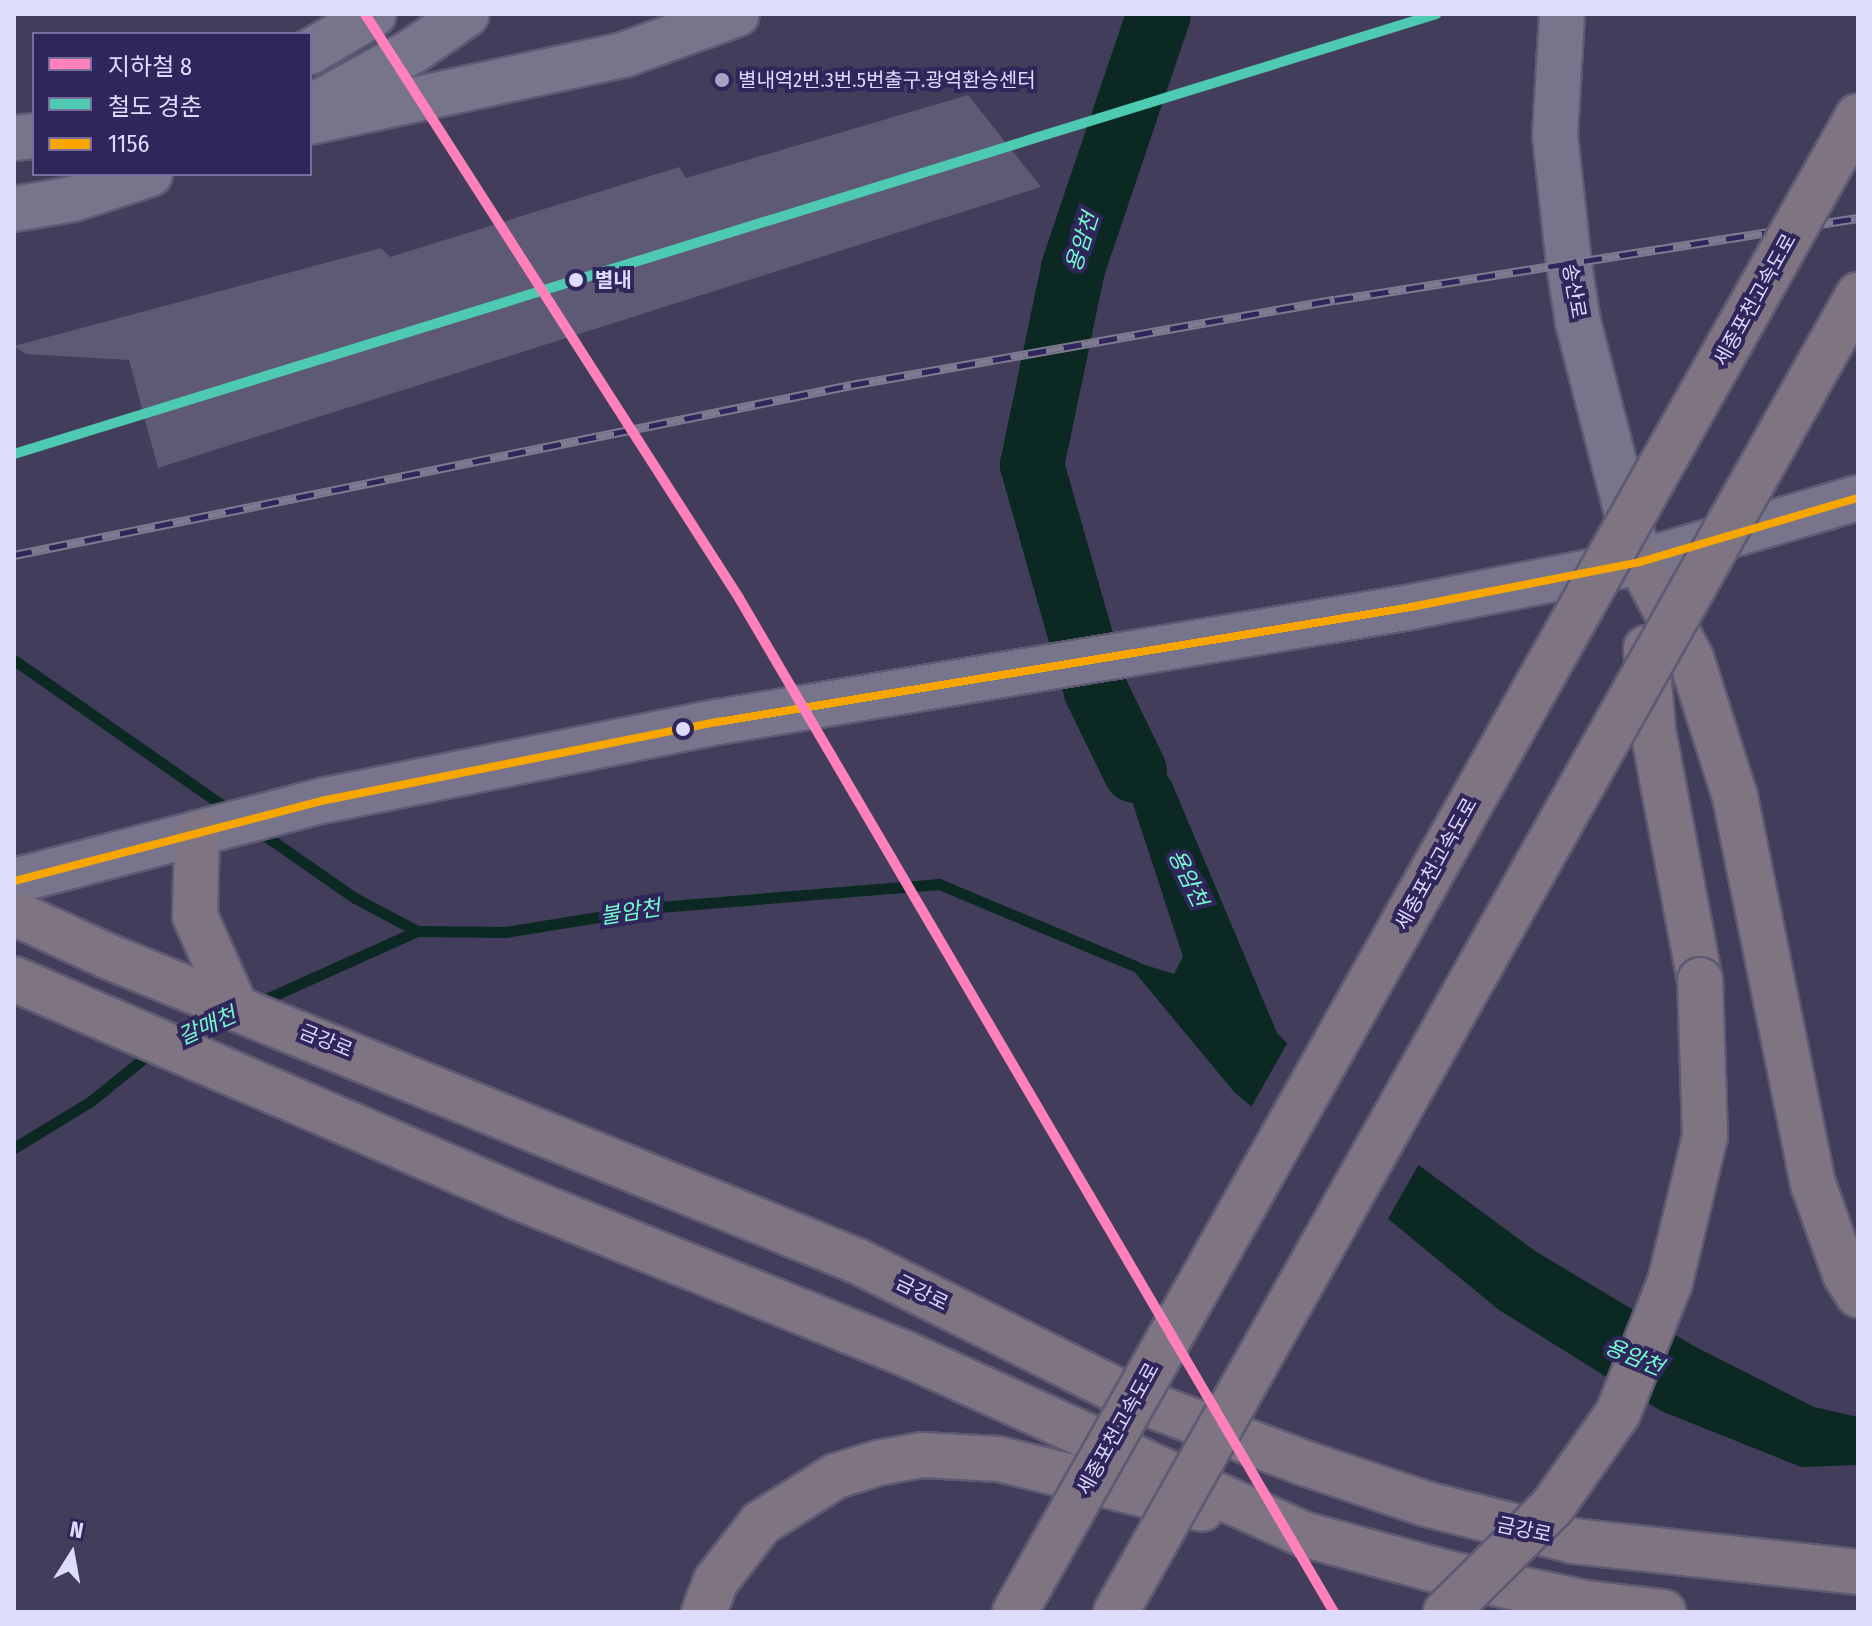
<!DOCTYPE html>
<html>
<head>
<meta charset="utf-8">
<style>
	body { margin:0 }
	#map { position:relative; width:1872px; height:1626px; overflow:hidden; background:#423d5a; font-family:"Fira Sans Condensed","Noto Sans KR",sans-serif }
	div>[style] { position:absolute }
	.water>* { inset:0; background:#0b2922 }
	.pier>* { inset:0; background:#423d5a }
	.stream>* { height:11px; margin:-5.5px; padding:0 5.5px; transform-origin:5.5px; border-radius:5.5px; background:#0b2922 }
	.river>* { height:64px; margin:-32px; padding:0 32px; transform-origin:32px; border-radius:32px; background:#0b2922 }
	.building>* { inset:0; background:#5e5974 }
	.roads { filter:drop-shadow(2px 0 #5e5a73) drop-shadow(-2px 0 #5e5a73) drop-shadow(0 2px #5e5a73) drop-shadow(0 -2px #5e5a73) }
	.minor>* { height:44px; margin:-22px; padding:0 22px; transform-origin:22px; border-radius:22px; background:#77748c }
	.highway>* { height:44px; margin:-22px; padding:0 22px; transform-origin:22px; border-radius:22px; background:#7e7482 }
	.rail>* { height:9px; margin-top:-4.5px; transform-origin:0; background:repeating-linear-gradient(90deg,#30265b 0 18px,#7e7b91 0 36px); box-sizing:border-box; border-block:2px solid #7e7b91 }
	.bridges { filter:drop-shadow(2px 0 #5e5a73) drop-shadow(-2px 0 #5e5a73) drop-shadow(0 2px #5e5a73) drop-shadow(0 -2px #5e5a73) }
	.highway-bridge>* { height:44px; margin:-22px; padding:0 22px; transform-origin:22px; border-radius:22px; background:#7e7482 }
	.bus-1>* { height:8px; margin:-4px; padding:0 4px; transform-origin:4px; border-radius:4px; background:#f7a600 }
	.rail-1>* { height:10px; margin:-5px; padding:0 5px; transform-origin:5px; border-radius:5px; background:#4dcab1 }
	.metro-1>* { height:10px; margin:-5px; padding:0 5px; transform-origin:5px; border-radius:5px; background:#ff80ba }
	.dots>* { width:22px; height:22px; translate:-50% -50%; box-sizing:border-box; border:4px solid #30265b; border-radius:50% }
	span { translate:-50% -50%; white-space:nowrap; text-align:center; line-height:1.15; -webkit-text-stroke:8px #30265b; paint-order:stroke }
	.poi-label { font-size:20px; color:#dedcfd }
	.left { translate:0 -50%; text-align:left }
	.stop-label { font-size:20px; color:#dedcfd; font-weight:700 }
	.street-label { font-size:20px; color:#dedcfd }
	.water-label { font-size:22px; color:#73fcce; font-style:italic }
	.frame { position:absolute; inset:0; border:16px solid #dedcfd; pointer-events:none }
	.legend { position:absolute; left:32px; top:32px; width:280px; height:144px; box-sizing:border-box; background:#30265b; border:2px solid #766f9c; margin:0; padding:10px 14px; list-style:none; font-size:24px; color:#dedcfd }
	.legend li { display:flex; align-items:center; gap:16px; height:40px }
	.legend b { width:40px; border:2px solid #766f9c }
	.north { position:absolute; left:32px; top:1514px; width:80px; height:80px; -webkit-text-stroke:6px #30265b; paint-order:stroke; rotate:11deg; font-size:22px; font-weight:700; line-height:32px; text-align:center; color:#dedcfd }
	.north::after { content:''; display:block; margin:auto; width:28px; height:36px; background:#dedcfd; clip-path:polygon(50% 0,100% 100%,50% 72%,0 100%) }
</style>
</head>
<body>
<div id="map">
	<div class="water">
		<i style="clip-path:polygon(1096px 691px,1171px 781px,1277px 1033px,1367px 1127px,1535px 1251px,1692px 1345px,1814px 1407px,1858px 1417px,1858px 1465px,1801px 1467px,1661px 1411px,1499px 1310px,1235px 1093px,1123px 958px,1174px 974px,1183px 957px)"></i>
	</div>
	<div class="pier">
		<i style="clip-path:polygon(1094px 688px,1099px 688px,1170px 773px,1122px 783px)"></i>
		<i style="clip-path:polygon(1289px 1040px,1369px 1124px,1420px 1162px,1385px 1224px,1249px 1111px)"></i>
	</div>
	<div class="stream">
		<i style="left:14px;top:660px;width:267px;rotate:34.9deg"></i>
		<i style="left:257px;top:830px;width:119px;rotate:34.8deg"></i>
		<i style="left:355px;top:898px;width:70px;rotate:28deg"></i>
		<i style="left:417px;top:931px;width:88px;rotate:0.7deg"></i>
		<i style="left:505px;top:932px;width:156px;rotate:-9.2deg"></i>
		<i style="left:659px;top:907px;width:281px;rotate:-4.7deg"></i>
		<i style="left:939px;top:884px;width:212px;rotate:22.7deg"></i>
		<i style="left:257px;top:1003px;width:175px;rotate:-24.2deg"></i>
		<i style="left:181px;top:1038px;width:51px;rotate:-24.5deg"></i>
		<i style="left:14px;top:1148px;width:90px;rotate:-31.4deg"></i>
		<i style="left:91px;top:1101px;width:81px;rotate:-39deg"></i>
	</div>
	<div class="river">
		<i style="left:1135px;top:771px;width:89px;rotate:-116deg"></i>
		<i style="left:1096px;top:691px;width:235px;rotate:-105.8deg"></i>
		<i style="left:1032px;top:465px;width:201px;rotate:-78.2deg"></i>
		<i style="left:1073px;top:268px;width:268px;rotate:-71.3deg"></i>
	</div>
	<div class="building">
		<i style="clip-path:polygon(968px 95px,1041px 187px,158px 468px,129px 360px,26px 354px,14px 346px,381px 248px,390px 257px,679px 167px,686px 178px)"></i>
	</div>
	<div class="roads">
		<div class="minor">
			<i style="left:1562px;top:14px;width:121px;rotate:93.3deg"></i>
			<i style="left:1555px;top:135px;width:130px;rotate:83.8deg"></i>
			<i style="left:1569px;top:264px;width:59px;rotate:81.2deg"></i>
			<i style="left:1578px;top:322px;width:233px;rotate:75.6deg"></i>
			<i style="left:310px;top:52px;width:74px;rotate:-30.7deg"></i>
			<i style="left:310px;top:107px;width:117px;rotate:-28.5deg"></i>
			<i style="left:413px;top:51px;width:65px;rotate:-34.4deg"></i>
			<i style="left:310px;top:122px;width:320px;rotate:-12.1deg"></i>
			<i style="left:623px;top:55px;width:121px;rotate:-19.8deg"></i>
			<i style="left:14px;top:138px;width:20px;rotate:-6deg"></i>
			<i style="left:14px;top:209px;width:60px;rotate:-9.6deg"></i>
			<i style="left:73px;top:199px;width:81px;rotate:-18deg"></i>
			<i style="left:14px;top:881px;width:322px;rotate:-14.6deg"></i>
			<i style="left:326px;top:800px;width:400px;rotate:-11.3deg"></i>
			<i style="left:718px;top:722px;width:702px;rotate:-9.42deg"></i>
			<i style="left:1411px;top:607px;width:233px;rotate:-11.1deg"></i>
			<i style="left:1640px;top:562px;width:227px;rotate:-16.4deg"></i>
		</div>
		<div class="highway">
			<i style="left:1640px;top:562px;width:109px;rotate:62deg"></i>
			<i style="left:1691px;top:658px;width:146px;rotate:72.4deg"></i>
			<i style="left:1735px;top:797px;width:395px;rotate:78.6deg"></i>
			<i style="left:1813px;top:1184px;width:96px;rotate:70.4deg"></i>
			<i style="left:1845px;top:1274px;width:25px;rotate:58deg"></i>
			<i style="left:1646px;top:648px;width:82px;rotate:85.1deg"></i>
			<i style="left:1653px;top:730px;width:254px;rotate:79.4deg"></i>
			<i style="left:197px;top:833px;width:83px;rotate:91.4deg"></i>
			<i style="left:195px;top:916px;width:96px;rotate:66.1deg"></i>
			<i style="left:14px;top:913px;width:102px;rotate:24.8deg"></i>
			<i style="left:107px;top:956px;width:810px;rotate:22.13deg"></i>
			<i style="left:857px;top:1261px;width:307px;rotate:26.5deg"></i>
			<i style="left:1132px;top:1398px;width:187px;rotate:20.7deg"></i>
			<i style="left:1307px;top:1464px;width:126px;rotate:18.6deg"></i>
			<i style="left:1426px;top:1504px;width:152px;rotate:14.1deg"></i>
			<i style="left:1573px;top:1541px;width:287px;rotate:6.2deg"></i>
			<i style="left:14px;top:979px;width:551px;rotate:23.4deg"></i>
			<i style="left:520px;top:1198px;width:414px;rotate:22deg"></i>
			<i style="left:904px;top:1353px;width:441px;rotate:24.4deg"></i>
			<i style="left:1306px;top:1535px;width:150px;rotate:15.1deg"></i>
			<i style="left:1451px;top:1574px;width:138px;rotate:12.1deg"></i>
			<i style="left:1586px;top:1603px;width:78px;rotate:6.7deg"></i>
			<i style="left:704px;top:1612px;width:33px;rotate:-69deg"></i>
			<i style="left:716px;top:1581px;width:73px;rotate:-52.2deg"></i>
			<i style="left:761px;top:1523px;width:89px;rotate:-32.1deg"></i>
			<i style="left:836px;top:1476px;width:44px;rotate:-17.2deg"></i>
			<i style="left:878px;top:1463px;width:45px;rotate:-10.3deg"></i>
			<i style="left:922px;top:1455px;width:77px;rotate:3deg"></i>
			<i style="left:999px;top:1459px;width:209px;rotate:13.8deg"></i>
		</div>
	</div>
	<div class="rail">
		<i style="left:14px;top:555px;width:854px;rotate:-11.48deg"></i>
		<i style="left:851px;top:385px;width:491px;rotate:-10deg"></i>
		<i style="left:1335px;top:300px;width:529px;rotate:-8.91deg"></i>
	</div>
	<div class="bridges">
		<div class="highway-bridge">
			<i style="left:1015px;top:1612px;width:1717px;rotate:-60.6deg"></i>
			<i style="left:1116px;top:1612px;width:1512px;rotate:-60.6deg"></i>
			<i style="left:1446px;top:1612px;width:149px;rotate:-44.7deg"></i>
			<i style="left:1552px;top:1507px;width:115px;rotate:-54.9deg"></i>
			<i style="left:1618px;top:1413px;width:141px;rotate:-68.3deg"></i>
			<i style="left:1670px;top:1282px;width:150px;rotate:-76.5deg"></i>
			<i style="left:1705px;top:1136px;width:156px;rotate:-91.8deg"></i>
		</div>
	</div>
	<div class="bus-1">
		<i style="left:14px;top:881px;width:322px;rotate:-14.6deg"></i>
		<i style="left:326px;top:800px;width:400px;rotate:-11.3deg"></i>
		<i style="left:718px;top:722px;width:702px;rotate:-9.42deg"></i>
		<i style="left:1411px;top:607px;width:233px;rotate:-11.1deg"></i>
		<i style="left:1640px;top:562px;width:227px;rotate:-16.4deg"></i>
	</div>
	<div class="rail-1">
		<i style="left:14px;top:454px;width:1489px;rotate:-17.19deg"></i>
	</div>
	<div class="metro-1">
		<i style="left:365px;top:14px;width:693px;rotate:57.36deg"></i>
		<i style="left:739px;top:598px;width:1176px;rotate:59.6deg"></i>
	</div>
	<div class="dots">
		<i style="left:722px;top:80px;background:#a7a4c4"></i>
		<i style="left:576px;top:280px;background:#dedcfd"></i>
		<i style="left:683px;top:729px;background:#dedcfd"></i>
	</div>
	<div class="poi-label">
		<span class="left" style="left:738px;top:80px">별내역2번.3번.5번출구.광역환승센터</span>
	</div>
	<div class="stop-label">
		<span class="left" style="left:595px;top:280px">별내</span>
	</div>
	<div class="street-label">
		<span style="left:1574px;top:291px;rotate:80deg">송산로</span>
		<span style="left:1755px;top:300px;rotate:-61deg">세종포천고속도로</span>
		<span style="left:1436px;top:864px;rotate:-61deg">세종포천고속도로</span>
		<span style="left:326px;top:1041px;rotate:22deg">금강로</span>
		<span style="left:922px;top:1293px;rotate:26deg">금강로</span>
		<span style="left:1118px;top:1429px;rotate:-61deg">세종포천고속도로</span>
		<span style="left:1524px;top:1530px;rotate:12deg">금강로</span>
	</div>
	<div class="water-label">
		<span style="left:1082px;top:242px;rotate:-72deg">용암천</span>
		<span style="left:1188px;top:878px;rotate:64deg">용암천</span>
		<span style="left:630px;top:912px;rotate:-9deg">불암천</span>
		<span style="left:207px;top:1026px;rotate:-24deg">갈매천</span>
		<span style="left:1634px;top:1357px;rotate:23deg">용암천</span>
	</div>
	<div class="frame"></div>
	<ul class="legend">
	<li><b style="height:10px;background:#ff80ba"></b>지하철 8</li>
	<li><b style="height:10px;background:#4dcab1"></b>철도 경춘</li>
	<li><b style="height:10px;background:#f7a600"></b>1156</li>
	</ul>
	<div class="north">N</div>
</div>
</body>
</html>
